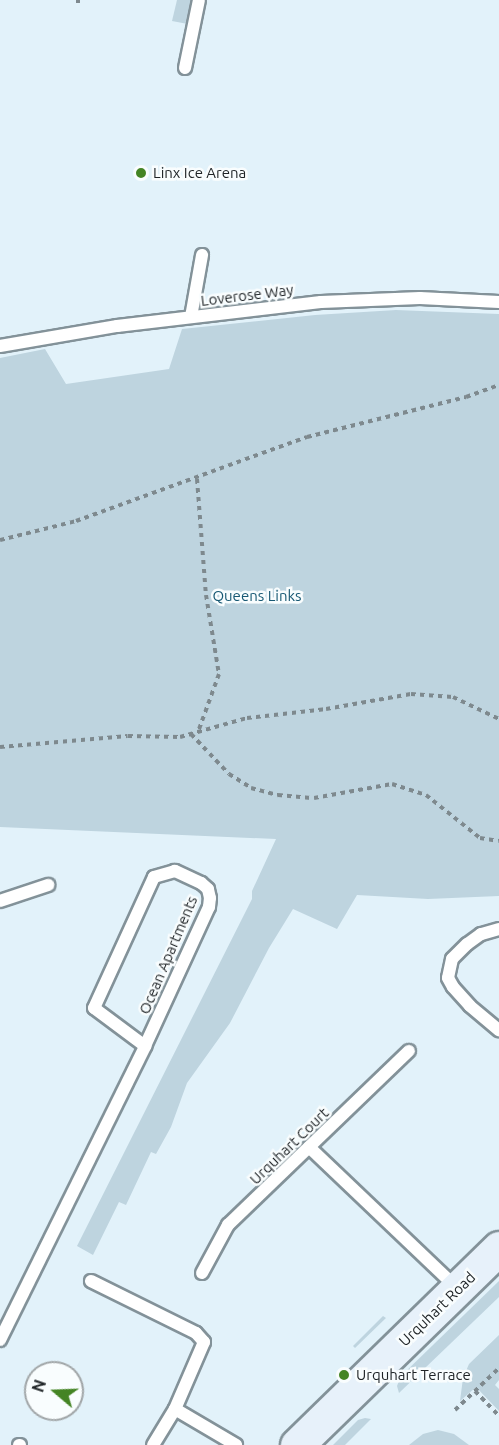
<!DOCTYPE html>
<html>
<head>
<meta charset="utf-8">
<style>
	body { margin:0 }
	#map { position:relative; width:499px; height:1445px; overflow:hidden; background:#e2f2fa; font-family:Ubuntu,sans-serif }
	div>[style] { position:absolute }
	.green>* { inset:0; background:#bed4df }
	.path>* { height:4px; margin-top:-2px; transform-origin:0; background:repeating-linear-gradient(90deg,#7e898e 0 4.5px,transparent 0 9px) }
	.roads { filter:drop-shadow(2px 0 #839299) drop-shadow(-2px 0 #839299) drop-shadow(0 2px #839299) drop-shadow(0 -2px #839299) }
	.lane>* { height:12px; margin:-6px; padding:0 6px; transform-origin:6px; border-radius:6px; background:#fff }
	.secondary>* { height:33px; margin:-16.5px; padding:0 16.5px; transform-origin:16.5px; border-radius:16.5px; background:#e7f1fa }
	.dots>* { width:16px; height:16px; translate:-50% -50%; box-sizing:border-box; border:3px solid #f9fdfe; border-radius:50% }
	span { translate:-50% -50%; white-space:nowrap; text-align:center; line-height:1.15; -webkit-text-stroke:5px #f9fdfe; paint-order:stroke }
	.poi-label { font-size:15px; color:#1e2326 }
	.left { translate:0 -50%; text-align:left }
	.street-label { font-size:15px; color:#1e2326 }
	.park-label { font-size:15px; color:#175873 }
	.north { position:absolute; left:24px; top:1361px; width:60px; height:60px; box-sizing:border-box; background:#f9fdfe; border:2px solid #a1a6a8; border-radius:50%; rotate:289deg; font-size:16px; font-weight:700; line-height:24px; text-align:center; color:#1e2326 }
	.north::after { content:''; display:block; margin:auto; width:21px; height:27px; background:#448424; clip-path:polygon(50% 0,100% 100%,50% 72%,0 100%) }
</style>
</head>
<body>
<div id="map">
	<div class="green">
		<i style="clip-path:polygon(177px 0,199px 0,193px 25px,172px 21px)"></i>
		<i style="clip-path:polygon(396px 310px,499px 314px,499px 896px,428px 899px,357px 895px,337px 929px,293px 909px,269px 948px,230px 1023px,187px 1083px,171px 1127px,156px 1154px,151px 1152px,126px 1205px,119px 1202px,93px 1255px,77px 1246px,252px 899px,252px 891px,276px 839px,0 827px,0 358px,45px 349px,66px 384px,169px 369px,182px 329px,315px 315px)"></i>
		<i style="clip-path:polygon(499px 1281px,499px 1297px,399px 1393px,397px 1386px,401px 1376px)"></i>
		<i style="clip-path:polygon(383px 1316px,386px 1318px,355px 1348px,353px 1346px)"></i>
		<i style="clip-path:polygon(499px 1335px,499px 1380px,495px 1385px,499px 1389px,499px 1411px,476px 1387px,460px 1401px,463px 1378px,469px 1364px)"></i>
		<i style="clip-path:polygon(365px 1418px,371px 1419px,345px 1445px,333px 1445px,358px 1420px)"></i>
		<i style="clip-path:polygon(438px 1430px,454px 1434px,469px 1445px,409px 1445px,423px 1434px)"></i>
	</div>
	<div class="path">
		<i style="left:78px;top:3px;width:3px;rotate:-90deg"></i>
		<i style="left:197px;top:479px;width:116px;rotate:85.6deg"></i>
		<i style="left:206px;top:595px;width:80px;rotate:80.7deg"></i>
		<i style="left:219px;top:674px;width:62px;rotate:109.9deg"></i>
		<i style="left:0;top:540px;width:78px;rotate:-14deg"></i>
		<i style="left:76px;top:521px;width:246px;rotate:-20deg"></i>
		<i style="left:307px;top:437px;width:164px;rotate:-14.1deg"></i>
		<i style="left:466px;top:397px;width:35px;rotate:-20deg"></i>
		<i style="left:191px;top:734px;width:55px;rotate:46.5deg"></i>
		<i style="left:229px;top:774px;width:26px;rotate:32deg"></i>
		<i style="left:251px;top:788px;width:28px;rotate:15deg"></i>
		<i style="left:278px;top:795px;width:36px;rotate:5deg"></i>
		<i style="left:314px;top:798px;width:79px;rotate:-10.2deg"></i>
		<i style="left:392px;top:784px;width:36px;rotate:18deg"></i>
		<i style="left:426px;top:795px;width:69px;rotate:38.5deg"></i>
		<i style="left:480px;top:838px;width:19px;rotate:9deg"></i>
		<i style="left:0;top:747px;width:128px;rotate:-4.9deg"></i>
		<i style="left:128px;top:736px;width:52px;rotate:1.1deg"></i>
		<i style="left:180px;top:737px;width:70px;rotate:-15.8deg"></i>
		<i style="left:247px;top:718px;width:80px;rotate:-6.5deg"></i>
		<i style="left:326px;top:709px;width:86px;rotate:-10deg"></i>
		<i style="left:411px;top:694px;width:42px;rotate:4.1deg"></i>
		<i style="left:453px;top:697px;width:51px;rotate:25.6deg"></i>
		<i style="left:475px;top:1391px;width:35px;rotate:46deg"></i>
		<i style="left:455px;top:1410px;width:61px;rotate:-43.7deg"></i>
	</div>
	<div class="roads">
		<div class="lane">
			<i style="left:185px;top:68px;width:69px;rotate:-78.4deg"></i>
			<i style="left:191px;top:317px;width:63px;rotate:-79.9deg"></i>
			<i style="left:0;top:346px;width:119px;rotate:-9.7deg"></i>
			<i style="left:117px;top:326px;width:205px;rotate:-6.7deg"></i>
			<i style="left:321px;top:302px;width:99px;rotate:-2.3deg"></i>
			<i style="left:420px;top:298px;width:79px;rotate:2.9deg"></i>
			<i style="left:0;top:901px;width:51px;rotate:-18.4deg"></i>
			<i style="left:499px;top:929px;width:19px;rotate:164deg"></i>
			<i style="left:481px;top:934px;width:17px;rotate:144deg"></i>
			<i style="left:467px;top:944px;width:21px;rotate:135deg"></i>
			<i style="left:452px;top:959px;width:19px;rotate:102deg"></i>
			<i style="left:448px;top:978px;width:10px;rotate:61deg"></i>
			<i style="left:453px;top:987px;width:25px;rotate:48deg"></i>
			<i style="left:470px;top:1006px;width:38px;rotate:40deg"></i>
			<i style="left:309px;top:1147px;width:204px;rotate:43.6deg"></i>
			<i style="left:202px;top:1273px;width:55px;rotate:-61.6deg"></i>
			<i style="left:228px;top:1225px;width:251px;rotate:-43.9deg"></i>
			<i style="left:91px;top:1281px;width:117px;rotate:26.3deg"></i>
			<i style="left:196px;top:1333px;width:12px;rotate:48deg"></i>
			<i style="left:204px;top:1342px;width:73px;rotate:113.4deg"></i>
			<i style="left:175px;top:1409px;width:42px;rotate:121.4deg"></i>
			<i style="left:0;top:1340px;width:328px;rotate:-63.7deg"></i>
			<i style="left:145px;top:1046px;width:153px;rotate:-65.3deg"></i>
			<i style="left:209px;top:907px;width:9px;rotate:-84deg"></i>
			<i style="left:210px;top:898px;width:9px;rotate:-103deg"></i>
			<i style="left:208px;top:889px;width:9px;rotate:-139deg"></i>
			<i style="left:201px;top:883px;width:29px;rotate:-155deg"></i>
			<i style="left:175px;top:871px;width:22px;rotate:164deg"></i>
			<i style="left:154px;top:877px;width:144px;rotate:114.6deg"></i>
			<i style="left:94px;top:1008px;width:64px;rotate:36.7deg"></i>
			<i style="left:175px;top:1409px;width:71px;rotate:30.5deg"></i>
			<i style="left:19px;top:1445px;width:1px"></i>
		</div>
		<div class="secondary">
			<i style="left:297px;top:1445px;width:282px;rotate:-44.3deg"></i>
		</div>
	</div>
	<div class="dots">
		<i style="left:141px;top:173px;background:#448424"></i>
		<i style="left:344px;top:1375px;background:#448424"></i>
	</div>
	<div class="poi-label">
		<span class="left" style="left:153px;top:173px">Linx Ice Arena</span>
		<span class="left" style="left:356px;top:1375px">Urquhart Terrace</span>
	</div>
	<div class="street-label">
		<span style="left:247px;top:295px;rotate:-7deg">Loverose Way</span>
		<span style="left:168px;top:955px;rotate:-67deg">Ocean Apartments</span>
		<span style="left:289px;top:1146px;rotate:-44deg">Urquhart Court</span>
		<span style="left:437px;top:1309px;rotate:-44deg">Urquhart Road</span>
	</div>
	<div class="park-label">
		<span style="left:257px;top:596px">Queens Links</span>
	</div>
	<div class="north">N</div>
</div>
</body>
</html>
